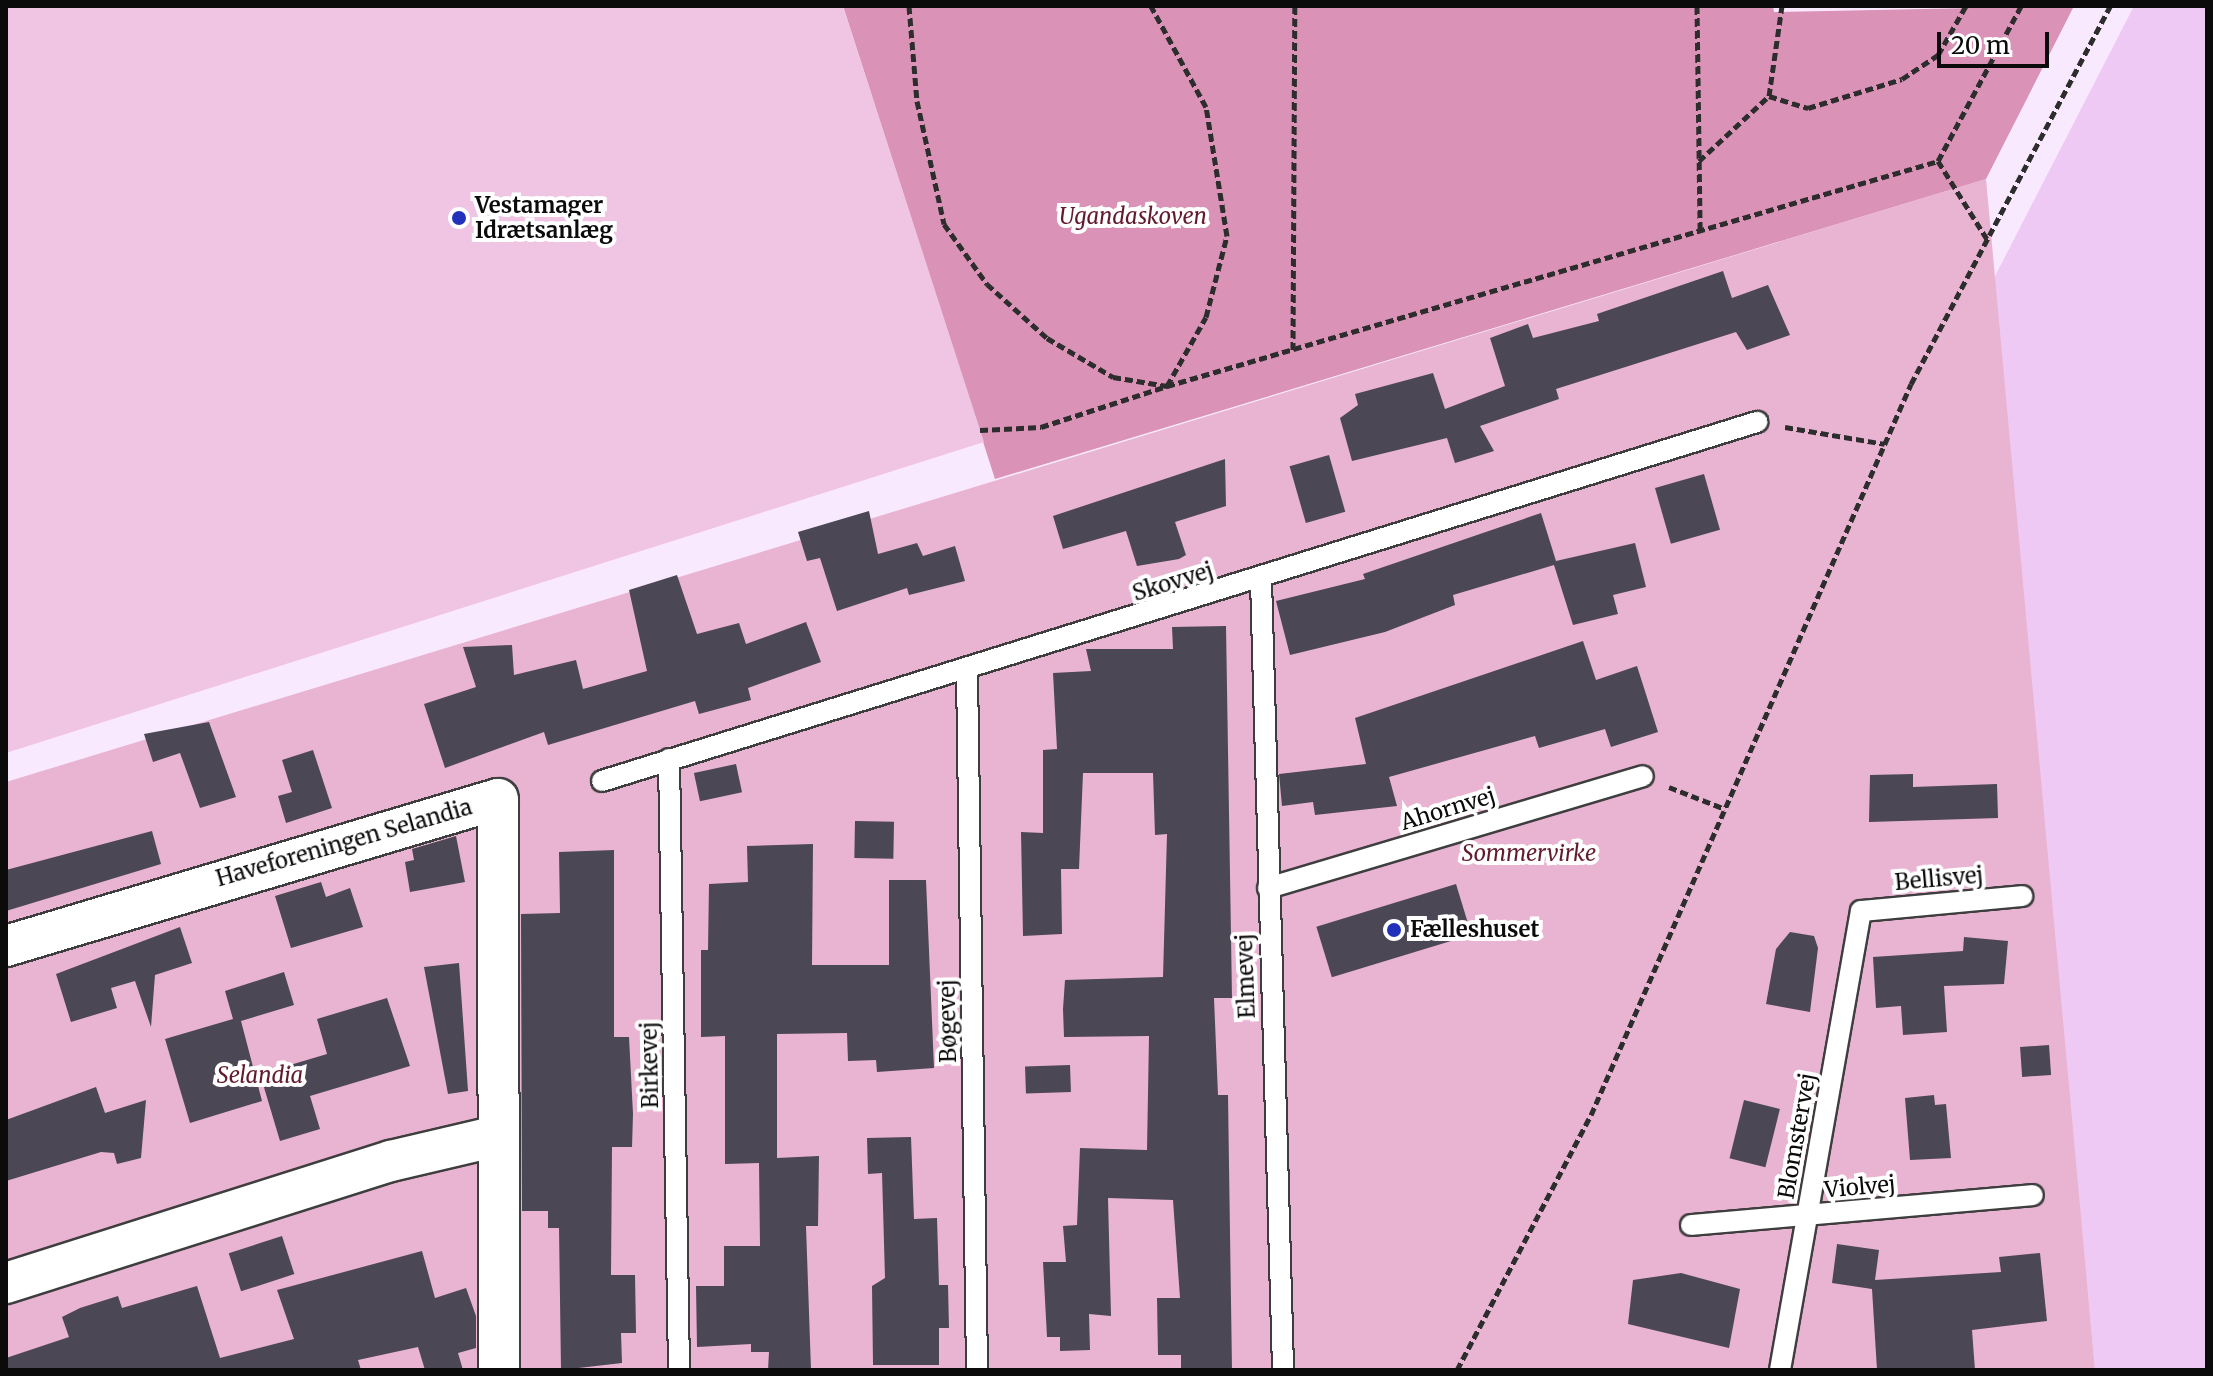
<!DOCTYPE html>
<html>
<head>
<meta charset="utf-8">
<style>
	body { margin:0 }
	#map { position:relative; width:2213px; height:1376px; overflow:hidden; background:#f9e9ff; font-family:Merriweather,serif }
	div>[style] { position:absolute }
	.farmland>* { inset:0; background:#eec9f4 }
	.green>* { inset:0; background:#e9b3d2 }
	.forest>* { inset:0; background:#da92b6 }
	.pitch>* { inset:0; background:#f0c5e3 }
	.building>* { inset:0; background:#4b4754; transform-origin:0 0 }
	.path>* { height:5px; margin-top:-2.5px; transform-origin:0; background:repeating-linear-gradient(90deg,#2d2d2d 0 8px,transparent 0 12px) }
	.roads { filter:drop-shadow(2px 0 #3e3e3e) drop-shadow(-2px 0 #3e3e3e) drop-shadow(0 2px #3e3e3e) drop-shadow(0 -2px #3e3e3e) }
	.lane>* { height:20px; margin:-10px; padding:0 10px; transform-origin:10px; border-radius:10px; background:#fff }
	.street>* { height:40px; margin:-20px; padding:0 20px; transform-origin:20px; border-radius:20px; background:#fff }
	.dots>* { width:22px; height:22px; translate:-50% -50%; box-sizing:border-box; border:4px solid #fff; border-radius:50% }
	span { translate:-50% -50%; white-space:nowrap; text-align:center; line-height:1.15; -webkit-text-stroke:8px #fff; paint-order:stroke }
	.poi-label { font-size:22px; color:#0b0b0b; font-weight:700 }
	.left { translate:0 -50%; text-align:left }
	.park-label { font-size:22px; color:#621b2e; font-style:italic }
	.street-label { font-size:22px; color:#0b0b0b }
	.frame { position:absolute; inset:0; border:8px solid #0b0b0b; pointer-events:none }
	.scale { position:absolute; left:1937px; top:32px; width:112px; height:36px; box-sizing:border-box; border:4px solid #0b0b0b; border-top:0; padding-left:10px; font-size:24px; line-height:28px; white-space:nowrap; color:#0b0b0b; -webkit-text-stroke:6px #fff; paint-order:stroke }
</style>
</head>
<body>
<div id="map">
	<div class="farmland">
		<i style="clip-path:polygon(2134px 6px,2207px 6px,2207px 1370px,2095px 1370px,1992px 282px)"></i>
	</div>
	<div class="green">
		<i style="clip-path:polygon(1986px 179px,2095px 1370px,6px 1370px,6px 782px)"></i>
	</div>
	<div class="forest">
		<i style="clip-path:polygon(843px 6px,1773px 6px,1774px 12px,2074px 6px,1986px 179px,995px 479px)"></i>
	</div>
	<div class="pitch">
		<i style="clip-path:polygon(6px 6px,843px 6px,984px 442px,6px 753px)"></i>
	</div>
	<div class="building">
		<i style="clip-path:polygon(1723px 271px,1732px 298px,1768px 285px,1790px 335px,1747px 350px,1736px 332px,1556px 389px,1559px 399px,1480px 426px,1494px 451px,1455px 463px,1447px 438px,1352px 461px,1340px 418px,1358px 405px,1355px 394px,1433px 373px,1445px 409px,1505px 386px,1490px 338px,1528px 324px,1533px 338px,1599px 321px,1597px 314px)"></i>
		<i style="left:1329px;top:455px;width:59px;height:41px;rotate:74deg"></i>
		<i style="clip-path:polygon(1225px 459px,1226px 506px,1175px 522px,1186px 555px,1179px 559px,1137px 566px,1126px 531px,1063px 549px,1053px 516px)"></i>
		<i style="left:1704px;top:474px;width:58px;height:51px;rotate:74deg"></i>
		<i style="clip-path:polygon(869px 511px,878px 554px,917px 543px,923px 556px,955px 546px,965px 581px,909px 595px,907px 588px,837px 611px,820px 558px,807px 561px,798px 532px)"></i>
		<i style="clip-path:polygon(1541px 513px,1556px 561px,1635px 543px,1646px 587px,1613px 595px,1618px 614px,1573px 625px,1554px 565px,1453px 595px,1455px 605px,1385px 632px,1290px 655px,1276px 601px,1365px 579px,1363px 574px)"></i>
		<i style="clip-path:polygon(677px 575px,697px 634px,739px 623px,746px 644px,806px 622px,821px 662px,748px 688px,751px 700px,699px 714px,695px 701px,548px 745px,544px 732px,445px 768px,424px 704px,476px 687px,463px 647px,512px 645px,514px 675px,576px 660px,583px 689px,647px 671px,629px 590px)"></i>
		<i style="clip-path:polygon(1226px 626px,1232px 998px,1214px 998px,1218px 1095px,1228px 1095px,1232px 1370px,1181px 1370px,1181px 1355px,1158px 1355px,1157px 1298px,1180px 1298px,1173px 1200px,1108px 1198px,1111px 1316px,1089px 1314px,1090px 1350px,1060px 1351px,1060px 1337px,1047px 1337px,1043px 1262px,1066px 1262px,1063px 1226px,1077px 1225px,1080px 1148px,1147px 1150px,1149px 1036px,1064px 1037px,1063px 1009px,1065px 980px,1163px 977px,1167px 834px,1155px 835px,1153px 773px,1083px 773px,1079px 869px,1061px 869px,1062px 934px,1023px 936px,1021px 832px,1043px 833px,1043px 750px,1057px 749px,1053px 673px,1091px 671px,1086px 649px,1173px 649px,1172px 627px)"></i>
		<i style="clip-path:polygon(1583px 641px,1596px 680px,1637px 666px,1658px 732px,1611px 747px,1605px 729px,1539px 748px,1535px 736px,1389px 777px,1397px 806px,1315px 815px,1313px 802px,1282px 806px,1279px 774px,1366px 764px,1355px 718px)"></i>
		<i style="clip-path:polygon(209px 722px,236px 797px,200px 808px,180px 753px,153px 762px,144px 734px)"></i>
		<i style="clip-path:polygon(313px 750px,332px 808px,286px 823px,278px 796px,292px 792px,282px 760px)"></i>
		<i style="left:736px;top:764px;width:29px;height:43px;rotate:78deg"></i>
		<i style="clip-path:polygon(1913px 774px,1913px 787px,1997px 784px,1998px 818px,1869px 822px,1870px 775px)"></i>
		<i style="left:855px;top:821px;width:39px;height:37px;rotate:1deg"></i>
		<i style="clip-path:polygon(152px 831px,161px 864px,6px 911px,6px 870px)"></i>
		<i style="clip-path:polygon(456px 836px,465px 882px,410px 892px,405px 862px,414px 860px,412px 849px)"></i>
		<i style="clip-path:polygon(813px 844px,812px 965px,889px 965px,889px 880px,926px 880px,934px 1068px,877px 1072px,876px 1060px,848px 1061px,847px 1033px,777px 1034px,777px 1158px,819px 1156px,818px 1226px,806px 1226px,811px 1370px,768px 1370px,769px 1352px,751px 1352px,751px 1344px,697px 1347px,696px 1286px,724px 1286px,724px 1246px,760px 1246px,759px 1163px,725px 1164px,725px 1036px,701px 1037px,701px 950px,708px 950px,709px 884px,748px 882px,747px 846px)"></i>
		<i style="clip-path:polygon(614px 850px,614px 1037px,629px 1037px,633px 1114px,632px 1147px,612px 1147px,611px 1275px,635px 1275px,636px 1333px,621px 1333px,622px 1363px,561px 1370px,559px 1228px,548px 1228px,548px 1211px,522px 1211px,521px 914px,560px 913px,559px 852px)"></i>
		<i style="clip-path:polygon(321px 882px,326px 897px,350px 888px,363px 927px,291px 948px,275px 896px)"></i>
		<i style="left:1456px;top:884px;width:53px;height:146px;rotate:73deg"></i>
		<i style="clip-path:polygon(180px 927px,192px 963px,155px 975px,151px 1027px,135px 981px,111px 988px,117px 1008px,71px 1022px,56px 974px)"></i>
		<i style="clip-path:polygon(1790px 932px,1814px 936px,1818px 948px,1810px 1012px,1766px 1004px,1776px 949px)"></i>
		<i style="clip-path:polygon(1964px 937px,2008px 941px,2004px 984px,1944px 986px,1947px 1032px,1903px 1035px,1901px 1006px,1876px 1008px,1873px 957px,1963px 951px)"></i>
		<i style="clip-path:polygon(459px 963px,468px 1091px,448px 1094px,424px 967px)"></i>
		<i style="clip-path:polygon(284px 972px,294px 1005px,241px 1021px,262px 1101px,190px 1123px,165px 1039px,233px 1019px,225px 991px)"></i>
		<i style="clip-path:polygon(387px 998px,410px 1066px,310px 1096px,320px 1129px,280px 1141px,260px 1074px,327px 1054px,317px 1019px)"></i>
		<i style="left:2049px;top:1045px;width:30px;height:29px;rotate:86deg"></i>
		<i style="left:1070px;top:1065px;width:27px;height:45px;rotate:88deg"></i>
		<i style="clip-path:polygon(96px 1087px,105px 1113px,146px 1100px,141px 1158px,117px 1164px,114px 1153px,101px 1152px,6px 1181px,6px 1120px)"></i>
		<i style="clip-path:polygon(1934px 1095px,1935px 1105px,1946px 1104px,1951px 1158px,1910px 1160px,1905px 1098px)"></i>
		<i style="left:1744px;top:1100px;width:37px;height:60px;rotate:14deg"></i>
		<i style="clip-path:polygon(911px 1137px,914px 1219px,937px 1218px,939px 1285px,948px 1285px,949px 1328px,939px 1328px,939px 1365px,873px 1365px,872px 1286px,885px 1278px,882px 1173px,868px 1174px,867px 1138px)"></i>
		<i style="left:282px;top:1236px;width:40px;height:56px;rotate:72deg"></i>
		<i style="clip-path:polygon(1837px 1244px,1879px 1250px,1875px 1280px,2001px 1272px,1999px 1257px,2040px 1253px,2047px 1321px,1972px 1330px,1975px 1370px,1877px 1370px,1872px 1289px,1832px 1283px)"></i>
		<i style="clip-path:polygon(422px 1251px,435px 1298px,466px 1288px,476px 1316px,476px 1348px,458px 1353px,463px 1370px,425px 1370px,418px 1347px,358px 1360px,361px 1370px,6px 1370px,6px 1358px,69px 1337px,62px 1317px,80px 1308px,118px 1296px,122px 1308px,197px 1286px,220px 1358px,294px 1339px,277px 1290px)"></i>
		<i style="clip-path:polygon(1681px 1273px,1740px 1289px,1729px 1348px,1628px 1324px,1633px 1280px)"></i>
	</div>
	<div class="path">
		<i style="left:909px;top:6px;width:95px;rotate:85.2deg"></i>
		<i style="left:917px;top:101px;width:126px;rotate:77.6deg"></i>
		<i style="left:944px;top:224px;width:74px;rotate:54.4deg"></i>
		<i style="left:987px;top:284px;width:81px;rotate:42deg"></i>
		<i style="left:1047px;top:338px;width:77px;rotate:30.6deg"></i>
		<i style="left:1113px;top:377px;width:55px;rotate:9.5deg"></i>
		<i style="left:1167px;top:386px;width:803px;rotate:-16.27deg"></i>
		<i style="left:1938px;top:161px;width:176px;rotate:-61.8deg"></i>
		<i style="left:1697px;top:6px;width:225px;rotate:89.2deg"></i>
		<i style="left:1769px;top:96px;width:41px;rotate:17.1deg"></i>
		<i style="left:1808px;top:108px;width:98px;rotate:-17.1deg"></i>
		<i style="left:1902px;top:79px;width:43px;rotate:-33.7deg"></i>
		<i style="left:1938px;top:55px;width:56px;rotate:-60.3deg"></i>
		<i style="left:1699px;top:161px;width:96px;rotate:-42.9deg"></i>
		<i style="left:1769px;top:96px;width:91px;rotate:-81.8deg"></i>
		<i style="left:1938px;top:161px;width:92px;rotate:57.9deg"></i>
		<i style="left:1293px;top:350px;width:344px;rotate:-89.7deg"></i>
		<i style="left:1785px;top:427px;width:101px;rotate:9.6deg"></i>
		<i style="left:980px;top:430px;width:61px;rotate:-2.8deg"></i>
		<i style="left:1041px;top:427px;width:133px;rotate:-18deg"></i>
		<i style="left:1167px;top:386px;width:79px;rotate:-60.5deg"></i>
		<i style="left:1206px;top:317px;width:84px;rotate:-75.5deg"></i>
		<i style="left:1227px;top:236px;width:131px;rotate:-99.2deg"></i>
		<i style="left:1206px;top:107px;width:115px;rotate:-118.6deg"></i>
		<i style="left:1669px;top:787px;width:60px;rotate:21.4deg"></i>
		<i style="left:1457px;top:1370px;width:288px;rotate:-62.3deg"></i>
		<i style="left:1591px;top:1115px;width:798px;rotate:-66.36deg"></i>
		<i style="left:1911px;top:384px;width:427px;rotate:-62.2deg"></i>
	</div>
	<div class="roads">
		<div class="lane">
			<i style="left:1261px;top:580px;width:790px;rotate:88.4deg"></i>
			<i style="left:967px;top:671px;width:699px;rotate:89.18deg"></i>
			<i style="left:669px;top:759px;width:611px;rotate:89.06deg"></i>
			<i style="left:602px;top:781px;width:1210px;rotate:-17.27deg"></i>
			<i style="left:1268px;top:888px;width:391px;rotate:-16.6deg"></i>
			<i style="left:1691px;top:1225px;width:343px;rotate:-5deg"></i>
			<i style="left:1780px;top:1370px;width:466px;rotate:-80deg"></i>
			<i style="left:1861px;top:911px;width:162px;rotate:-5.3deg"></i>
		</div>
		<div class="street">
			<i style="left:6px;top:946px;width:513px;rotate:-16.64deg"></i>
			<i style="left:498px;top:799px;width:571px;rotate:89.9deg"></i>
			<i style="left:6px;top:1283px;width:404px;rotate:-17.6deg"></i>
			<i style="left:391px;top:1161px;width:110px;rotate:-13.2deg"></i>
		</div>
	</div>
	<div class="dots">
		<i style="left:459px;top:218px;background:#2231bc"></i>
		<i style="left:1394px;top:930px;background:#2231bc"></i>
	</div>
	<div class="poi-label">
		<span class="left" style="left:475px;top:218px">Vestamager<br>Idrætsanlæg</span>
		<span class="left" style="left:1410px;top:930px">Fælleshuset</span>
	</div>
	<div class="park-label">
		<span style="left:1133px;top:217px">Ugandaskoven</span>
		<span style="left:1529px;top:854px">Sommervirke</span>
		<span style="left:260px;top:1076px">Selandia</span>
	</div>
	<div class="street-label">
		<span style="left:1173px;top:582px;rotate:-17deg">Skovvej</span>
		<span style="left:1448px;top:809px;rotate:-17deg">Ahornvej</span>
		<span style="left:344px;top:843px;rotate:-16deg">Haveforeningen Selandia</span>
		<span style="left:1939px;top:879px;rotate:-5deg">Bellisvej</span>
		<span style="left:1246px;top:976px;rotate:-92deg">Elmevej</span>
		<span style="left:948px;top:1021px;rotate:-91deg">Bøgevej</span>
		<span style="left:650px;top:1065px;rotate:-91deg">Birkevej</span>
		<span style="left:1797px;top:1136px;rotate:-80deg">Blomstervej</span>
		<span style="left:1860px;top:1187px;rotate:-5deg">Violvej</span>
	</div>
	<div class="frame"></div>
	<div class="scale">20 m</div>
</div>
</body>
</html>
